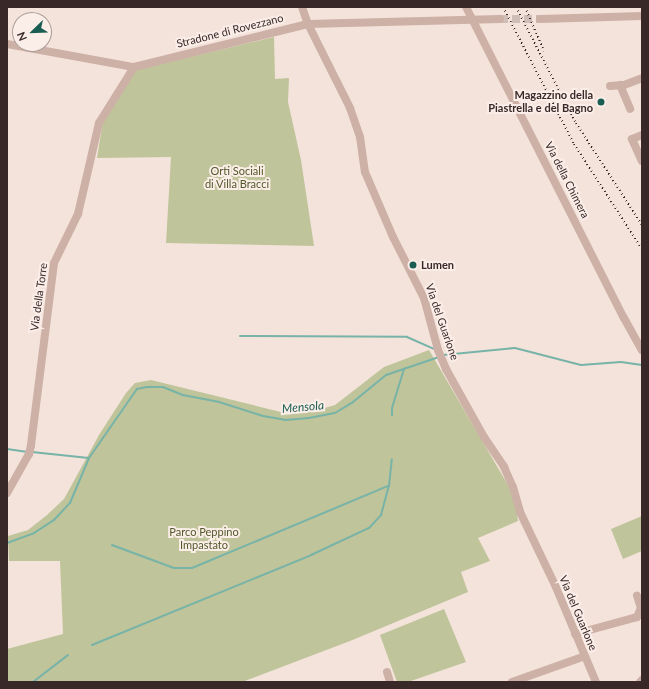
<!DOCTYPE html>
<html>
<head>
<meta charset="utf-8">
<style>
	body { margin:0 }
	#map { position:relative; width:649px; height:689px; overflow:hidden; background:#f4e3db; font-family:Lato,sans-serif }
	div>[style] { position:absolute }
	.green>* { inset:0; background:#bfc49a }
	.stream>* { height:2px; margin:-1px; padding:0 1px; transform-origin:1px; border-radius:1px; background:#78b3a8 }
	.minor-tunnel>* { height:8px; margin-top:-4px; transform-origin:0; background:repeating-linear-gradient(90deg,#cebeb7 0 8px,transparent 0 12px) }
	.minor>* { height:8px; margin:-4px; padding:0 4px; transform-origin:4px; border-radius:4px; background:#cdb0a6 }
	.rail>* { height:2px; margin-top:-1px; transform-origin:0; background:repeating-linear-gradient(90deg,#382928 0 1px,transparent 0 4px) }
	.dots>* { width:11px; height:11px; translate:-50% -50%; box-sizing:border-box; border:2px solid #fbeee8; border-radius:50% }
	span { translate:-50% -50%; white-space:nowrap; text-align:center; line-height:1.15; -webkit-text-stroke:4px #fbeee8; paint-order:stroke }
	.street-label { font-size:11px; color:#382928 }
	.poi-label { font-size:11px; color:#382928; font-weight:700 }
	.right { translate:-100% -50%; text-align:right }
	.left { translate:0 -50%; text-align:left }
	.park-label { font-size:11px; color:#51582a }
	.water-label { font-size:12px; color:#1a5d53; font-style:italic }
	.frame { position:absolute; inset:0; border:8px solid #382928; pointer-events:none }
	.north { position:absolute; left:12px; top:12px; width:40px; height:40px; box-sizing:border-box; background:#fbeee8; border:1px solid #ad9f9b; border-radius:50%; rotate:247deg; font-size:11px; font-weight:700; line-height:16px; text-align:center; color:#382928 }
	.north::after { content:''; display:block; margin:auto; width:14px; height:18px; background:#1a5d53; clip-path:polygon(50% 0,100% 100%,50% 72%,0 100%) }
</style>
</head>
<body>
<div id="map">
	<div class="green">
		<i style="clip-path:polygon(274px 37px,275px 79px,289px 78px,288px 102px,301px 160px,314px 246px,166px 243px,171px 157px,97px 158px,103px 121px,136px 70px)"></i>
		<i style="clip-path:polygon(429px 350px,515px 497px,518px 521px,478px 538px,490px 561px,461px 572px,468px 592px,350px 641px,242px 682px,7px 682px,7px 649px,63px 634px,60px 561px,9px 561px,8px 536px,28px 530px,47px 515px,64px 499px,99px 435px,126px 393px,135px 383px,151px 380px,289px 414px,314px 411px,335px 405px,384px 367px)"></i>
		<i style="clip-path:polygon(642px 516px,642px 551px,623px 559px,611px 529px)"></i>
		<i style="clip-path:polygon(444px 609px,466px 662px,408px 682px,397px 682px,380px 635px)"></i>
	</div>
	<div class="stream">
		<i style="left:240px;top:336px;width:167px;rotate:0.3deg"></i>
		<i style="left:407px;top:337px;width:30px;rotate:24deg"></i>
		<i style="left:443px;top:355px;width:72px;rotate:-5.6deg"></i>
		<i style="left:515px;top:348px;width:68px;rotate:14.4deg"></i>
		<i style="left:581px;top:365px;width:40px;rotate:-4.3deg"></i>
		<i style="left:621px;top:362px;width:21px;rotate:8deg"></i>
		<i style="left:392px;top:415px;width:7px;rotate:-90deg"></i>
		<i style="left:392px;top:408px;width:41px;rotate:-72.9deg"></i>
		<i style="left:7px;top:449px;width:21px;rotate:8deg"></i>
		<i style="left:32px;top:452px;width:57px;rotate:6deg"></i>
		<i style="left:7px;top:543px;width:29px;rotate:-20deg"></i>
		<i style="left:34px;top:533px;width:24px;rotate:-33deg"></i>
		<i style="left:54px;top:520px;width:23px;rotate:-47deg"></i>
		<i style="left:70px;top:503px;width:49px;rotate:-67.1deg"></i>
		<i style="left:89px;top:458px;width:84px;rotate:-55.2deg"></i>
		<i style="left:137px;top:389px;width:10px;rotate:-11deg"></i>
		<i style="left:147px;top:387px;width:16px"></i>
		<i style="left:163px;top:387px;width:22px;rotate:22deg"></i>
		<i style="left:183px;top:395px;width:37px;rotate:11deg"></i>
		<i style="left:219px;top:402px;width:46px;rotate:17.7deg"></i>
		<i style="left:263px;top:416px;width:22px;rotate:10deg"></i>
		<i style="left:285px;top:420px;width:24px;rotate:-5deg"></i>
		<i style="left:309px;top:418px;width:26px;rotate:-11deg"></i>
		<i style="left:335px;top:413px;width:21px;rotate:-31deg"></i>
		<i style="left:353px;top:402px;width:43px;rotate:-39.3deg"></i>
		<i style="left:386px;top:375px;width:56px;rotate:-18.8deg"></i>
		<i style="left:112px;top:545px;width:66px;rotate:20.4deg"></i>
		<i style="left:174px;top:568px;width:18px"></i>
		<i style="left:192px;top:568px;width:212px;rotate:-22.7deg"></i>
		<i style="left:92px;top:645px;width:237px;rotate:-22.3deg"></i>
		<i style="left:311px;top:555px;width:64px;rotate:-25deg"></i>
		<i style="left:369px;top:528px;width:18px;rotate:-47deg"></i>
		<i style="left:381px;top:515px;width:30px;rotate:-75deg"></i>
		<i style="left:389px;top:486px;width:27px;rotate:-84deg"></i>
		<i style="left:33px;top:682px;width:44px;rotate:-37.6deg"></i>
	</div>
	<div class="minor-tunnel">
		<i style="left:500px;top:19px;width:40px"></i>
	</div>
	<div class="minor">
		<i style="left:302px;top:7px;width:18px;rotate:71deg"></i>
		<i style="left:308px;top:24px;width:94px;rotate:63.4deg"></i>
		<i style="left:350px;top:108px;width:31px;rotate:71deg"></i>
		<i style="left:360px;top:137px;width:35px;rotate:82deg"></i>
		<i style="left:365px;top:172px;width:71px;rotate:66.7deg"></i>
		<i style="left:393px;top:237px;width:68px;rotate:63.1deg"></i>
		<i style="left:424px;top:298px;width:54px;rotate:74.9deg"></i>
		<i style="left:438px;top:350px;width:21px;rotate:67deg"></i>
		<i style="left:446px;top:369px;width:78px;rotate:60.8deg"></i>
		<i style="left:484px;top:437px;width:36px;rotate:56deg"></i>
		<i style="left:504px;top:467px;width:22px;rotate:66deg"></i>
		<i style="left:513px;top:487px;width:26px;rotate:74deg"></i>
		<i style="left:520px;top:512px;width:81px;rotate:64.4deg"></i>
		<i style="left:555px;top:585px;width:105px;rotate:67.1deg"></i>
		<i style="left:466px;top:7px;width:349px;rotate:63.1deg"></i>
		<i style="left:624px;top:318px;width:37px;rotate:61deg"></i>
		<i style="left:540px;top:19px;width:102px;rotate:-1.7deg"></i>
		<i style="left:7px;top:44px;width:129px;rotate:10.3deg"></i>
		<i style="left:134px;top:67px;width:179px;rotate:-13.9deg"></i>
		<i style="left:308px;top:24px;width:192px;rotate:-1.5deg"></i>
		<i style="left:620px;top:85px;width:26px;rotate:67deg"></i>
		<i style="left:610px;top:86px;width:14px;rotate:-4deg"></i>
		<i style="left:624px;top:85px;width:19px;rotate:-21deg"></i>
		<i style="left:642px;top:135px;width:11px;rotate:158deg"></i>
		<i style="left:632px;top:139px;width:24px;rotate:66deg"></i>
		<i style="left:7px;top:493px;width:45px;rotate:-60.6deg"></i>
		<i style="left:29px;top:454px;width:9px;rotate:-77deg"></i>
		<i style="left:31px;top:445px;width:183px;rotate:-82.8deg"></i>
		<i style="left:54px;top:263px;width:55px;rotate:-63.9deg"></i>
		<i style="left:78px;top:214px;width:93px;rotate:-77deg"></i>
		<i style="left:99px;top:123px;width:66px;rotate:-58deg"></i>
		<i style="left:575px;top:634px;width:64px;rotate:-15.3deg"></i>
		<i style="left:637px;top:617px;width:10px;rotate:-66deg"></i>
		<i style="left:641px;top:608px;width:13px;rotate:-108deg"></i>
		<i style="left:387px;top:672px;width:10px;rotate:73deg"></i>
		<i style="left:512px;top:682px;width:77px;rotate:-19.6deg"></i>
		<i style="left:640px;top:682px;width:3px;rotate:-45deg"></i>
	</div>
	<div class="rail">
		<i style="left:503px;top:7px;width:154px;rotate:62.6deg"></i>
		<i style="left:574px;top:144px;width:125px;rotate:57.1deg"></i>
		<i style="left:516px;top:7px;width:131px;rotate:62.7deg"></i>
		<i style="left:576px;top:123px;width:121px;rotate:57.1deg"></i>
		<i style="left:525px;top:7px;width:48px;rotate:66.6deg"></i>
	</div>
	<div class="dots">
		<i style="left:601px;top:102px;background:#1a5d53"></i>
		<i style="left:413px;top:265px;background:#1a5d53"></i>
	</div>
	<div class="street-label">
		<span style="left:230px;top:31px;rotate:-14deg">Stradone di Rovezzano</span>
		<span style="left:567px;top:180px;rotate:63deg">Via della Chimera</span>
		<span style="left:39px;top:297px;rotate:-82deg">Via della Torre</span>
		<span style="left:442px;top:322px;rotate:71deg">Via del Guarlone</span>
		<span style="left:578px;top:613px;rotate:67deg">Via del Guarlone</span>
	</div>
	<div class="poi-label">
		<span class="right" style="left:593px;top:102px">Magazzino della<br>Piastrella e del Bagno</span>
		<span class="left" style="left:421px;top:265px">Lumen</span>
	</div>
	<div class="park-label">
		<span style="left:237px;top:178px">Orti Sociali<br>di Villa Bracci</span>
		<span style="left:204px;top:539px">Parco Peppino<br>Impastato</span>
	</div>
	<div class="water-label">
		<span style="left:303px;top:407px;rotate:-5deg">Mensola</span>
	</div>
	<div class="frame"></div>
	<div class="north">N</div>
</div>
</body>
</html>
